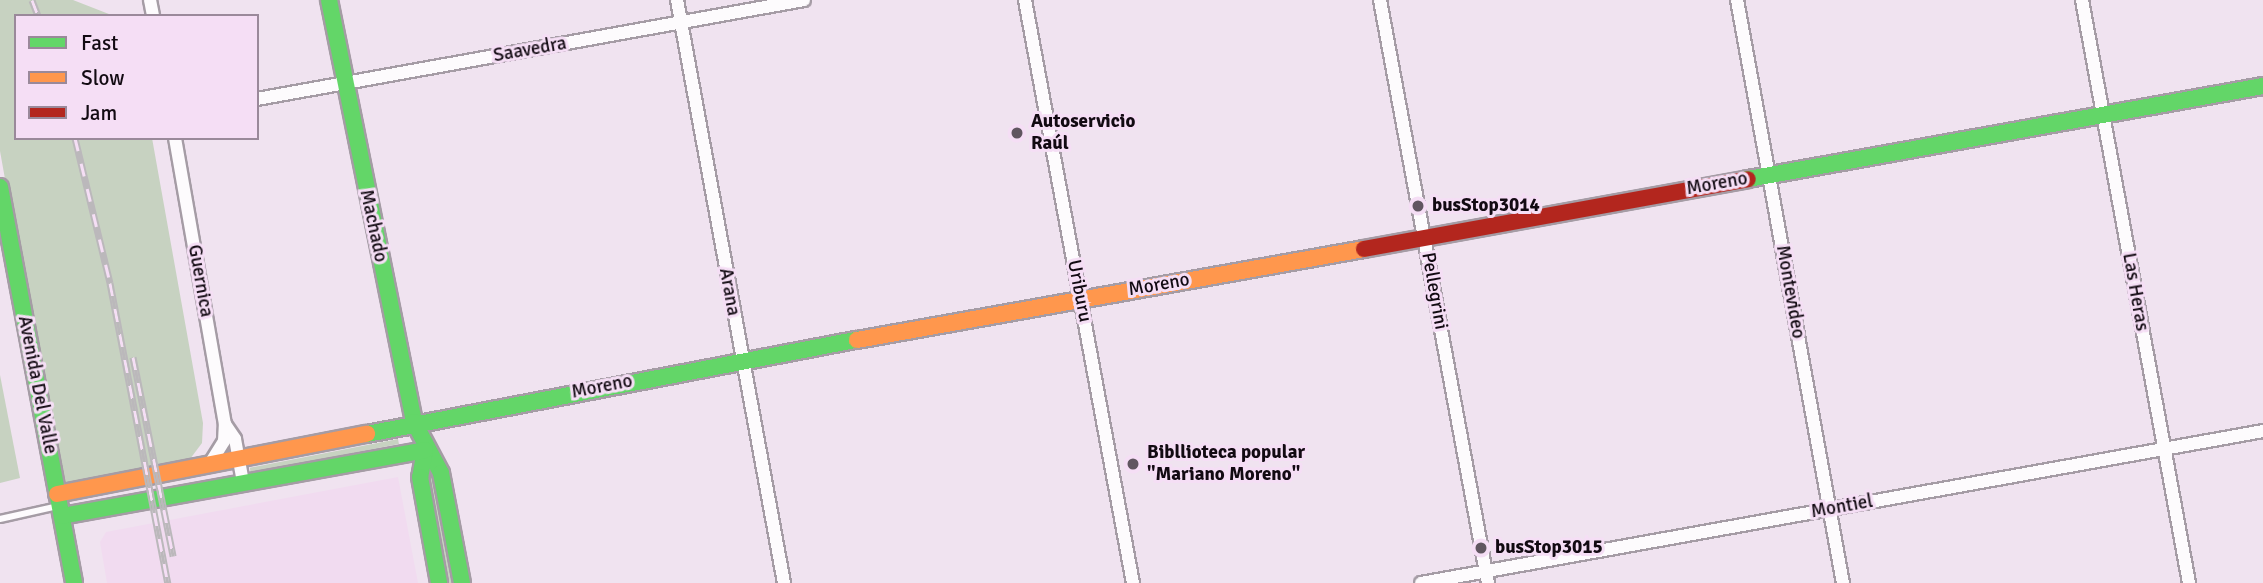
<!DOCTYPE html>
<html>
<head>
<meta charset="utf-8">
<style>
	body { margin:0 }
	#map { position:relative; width:2263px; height:583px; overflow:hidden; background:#f0e3f0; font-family:Signika,sans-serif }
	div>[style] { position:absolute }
	.built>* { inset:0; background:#f1dbf0 }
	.green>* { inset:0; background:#c7d2c1; transform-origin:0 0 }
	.roads { filter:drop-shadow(2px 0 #a59ca5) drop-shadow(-2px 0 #a59ca5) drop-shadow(0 2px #a59ca5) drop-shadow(0 -2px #a59ca5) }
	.lane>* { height:6px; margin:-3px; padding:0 3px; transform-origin:3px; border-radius:3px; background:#fdfbfd }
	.street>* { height:12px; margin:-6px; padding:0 6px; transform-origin:6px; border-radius:6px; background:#fdfbfd }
	.fast>* { height:16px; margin:-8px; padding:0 8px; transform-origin:8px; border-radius:8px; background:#63d668 }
	.slow>* { height:16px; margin:-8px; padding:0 8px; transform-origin:8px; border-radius:8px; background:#ff974d }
	.jam>* { height:16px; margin:-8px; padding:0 8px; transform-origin:8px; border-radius:8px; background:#b3261e }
	.rail>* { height:7px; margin-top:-3.5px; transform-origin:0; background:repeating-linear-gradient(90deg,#f5def5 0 13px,#bbb8bb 0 26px); box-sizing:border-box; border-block:2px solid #bbb8bb }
	.dots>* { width:19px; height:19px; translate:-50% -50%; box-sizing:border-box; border:4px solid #f5def5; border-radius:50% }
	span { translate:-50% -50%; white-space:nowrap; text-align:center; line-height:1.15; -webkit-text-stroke:6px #f5def5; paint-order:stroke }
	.street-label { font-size:19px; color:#120a12 }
	.poi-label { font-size:19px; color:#120a12; font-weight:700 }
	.left { translate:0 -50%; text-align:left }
	.legend { position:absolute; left:14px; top:14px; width:245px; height:126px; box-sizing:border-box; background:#f5def5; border:2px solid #9a899a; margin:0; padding:9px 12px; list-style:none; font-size:21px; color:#120a12 }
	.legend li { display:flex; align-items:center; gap:14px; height:35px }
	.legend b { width:35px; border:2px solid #9a899a }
</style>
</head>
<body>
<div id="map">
	<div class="built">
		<i style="clip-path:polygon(398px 477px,418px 583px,107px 583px,100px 542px,106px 532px)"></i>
	</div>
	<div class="green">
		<i style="clip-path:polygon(0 0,73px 0,114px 16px,16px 16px,16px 138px,152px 138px,203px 423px,202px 443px,190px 459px,60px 486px,0 151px)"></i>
		<i style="clip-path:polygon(0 375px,20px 478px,0 483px)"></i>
		<i style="left:398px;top:439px;width:5px;height:151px;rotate:79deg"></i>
		<i style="clip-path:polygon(433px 472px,454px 583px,448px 583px,428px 473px)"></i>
	</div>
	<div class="roads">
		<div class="lane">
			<i style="left:0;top:519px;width:59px;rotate:-12.6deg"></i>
		</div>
		<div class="street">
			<i style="left:150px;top:0;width:16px;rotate:79deg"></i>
			<i style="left:677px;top:0;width:593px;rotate:79.6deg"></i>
			<i style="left:1025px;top:0;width:593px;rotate:79.51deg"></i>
			<i style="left:1380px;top:0;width:593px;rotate:79.51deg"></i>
			<i style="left:1737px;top:0;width:593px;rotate:79.7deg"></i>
			<i style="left:2082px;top:0;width:593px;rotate:79.6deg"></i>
			<i style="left:257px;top:99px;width:556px;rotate:-10.26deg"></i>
			<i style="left:175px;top:138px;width:290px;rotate:80.1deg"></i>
			<i style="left:225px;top:424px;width:18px;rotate:56deg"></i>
			<i style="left:235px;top:439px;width:44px;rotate:79.5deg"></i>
			<i style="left:211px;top:462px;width:25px;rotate:-58deg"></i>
			<i style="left:224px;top:441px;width:17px;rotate:-87deg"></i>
			<i style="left:1421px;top:583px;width:856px;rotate:-10.23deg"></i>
		</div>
		<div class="fast">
			<i style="left:329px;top:0;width:430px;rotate:78.6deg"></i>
			<i style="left:414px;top:422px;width:58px;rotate:62.1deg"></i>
			<i style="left:441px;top:473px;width:112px;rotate:79.2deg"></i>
			<i style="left:1748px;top:179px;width:523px;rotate:-10.24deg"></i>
			<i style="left:0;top:187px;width:403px;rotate:79.4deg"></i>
			<i style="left:367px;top:434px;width:499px;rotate:-10.9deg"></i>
			<i style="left:425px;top:450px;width:27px;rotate:100deg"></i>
			<i style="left:420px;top:477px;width:108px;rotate:79.8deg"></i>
			<i style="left:62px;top:516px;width:369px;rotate:-10.3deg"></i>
		</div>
		<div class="slow">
			<i style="left:857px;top:340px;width:515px;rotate:-10.18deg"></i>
			<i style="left:57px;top:494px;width:316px;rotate:-11deg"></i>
		</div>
		<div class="jam">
			<i style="left:1364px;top:249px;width:390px;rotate:-10.3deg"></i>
		</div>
	</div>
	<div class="rail">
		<i style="left:32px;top:0;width:17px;rotate:69deg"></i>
		<i style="left:75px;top:138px;width:149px;rotate:76.4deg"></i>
		<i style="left:110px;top:283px;width:306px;rotate:79.1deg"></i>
		<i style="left:133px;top:357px;width:203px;rotate:78.6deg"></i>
	</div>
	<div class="dots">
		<i style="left:1017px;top:133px;background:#605660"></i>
		<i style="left:1418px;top:206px;background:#605660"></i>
		<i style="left:1133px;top:464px;background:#605660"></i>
		<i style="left:1481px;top:548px;background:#605660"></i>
	</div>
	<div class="street-label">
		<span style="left:530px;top:50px;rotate:-10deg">Saavedra</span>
		<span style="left:1717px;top:184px;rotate:-10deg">Moreno</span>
		<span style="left:373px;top:226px;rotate:78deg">Machado</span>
		<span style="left:200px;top:281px;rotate:80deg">Guernica</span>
		<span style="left:1159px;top:285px;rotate:-10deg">Moreno</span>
		<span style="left:1079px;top:291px;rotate:79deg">Uriburu</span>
		<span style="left:1434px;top:291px;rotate:80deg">Pellegrini</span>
		<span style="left:729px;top:292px;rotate:80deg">Arana</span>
		<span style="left:1790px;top:292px;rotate:80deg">Montevideo</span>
		<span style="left:2135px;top:292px;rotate:80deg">Las Heras</span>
		<span style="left:37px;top:385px;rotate:79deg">Avenida Del Valle</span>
		<span style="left:602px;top:387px;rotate:-11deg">Moreno</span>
		<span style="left:1842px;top:507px;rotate:-10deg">Montiel</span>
	</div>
	<div class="poi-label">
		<span class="left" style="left:1031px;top:133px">Autoservicio<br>Raúl</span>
		<span class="left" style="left:1432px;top:206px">busStop3014</span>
		<span class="left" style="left:1147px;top:464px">Bibllioteca popular<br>"Mariano Moreno"</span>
		<span class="left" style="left:1495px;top:548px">busStop3015</span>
	</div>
	<ul class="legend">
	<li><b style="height:9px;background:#63d668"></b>Fast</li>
	<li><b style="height:9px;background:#ff974d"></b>Slow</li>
	<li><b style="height:9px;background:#b3261e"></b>Jam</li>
	</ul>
</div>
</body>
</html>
